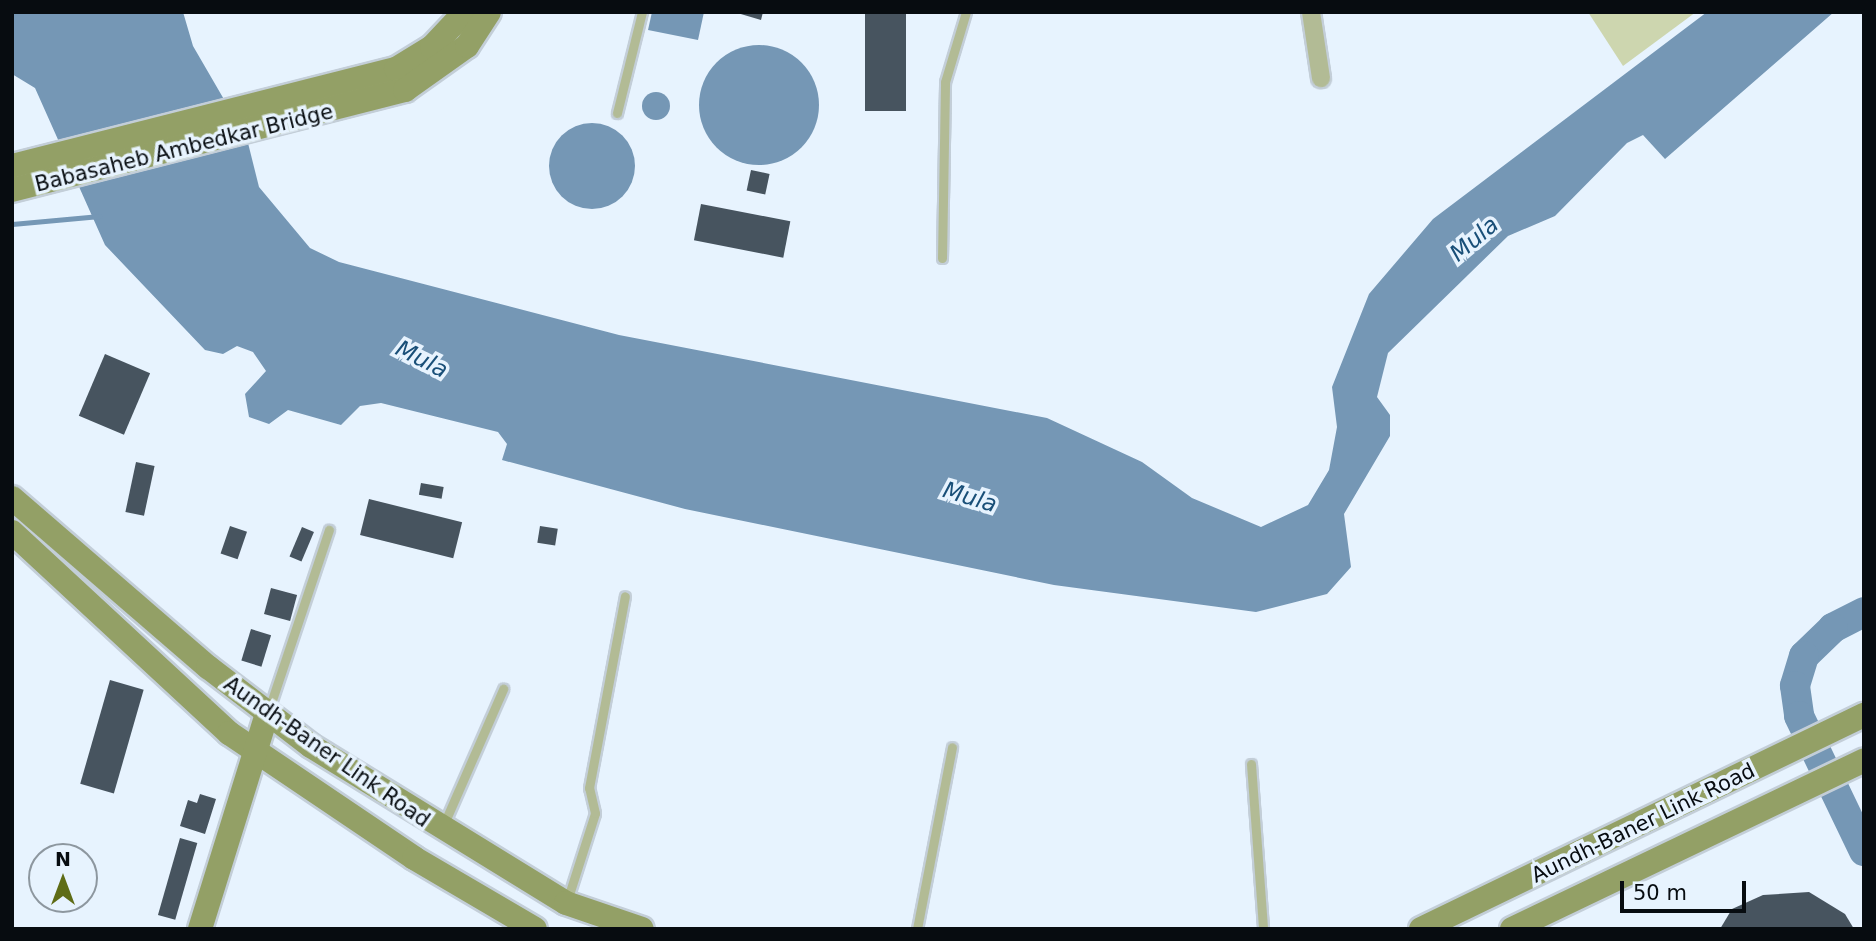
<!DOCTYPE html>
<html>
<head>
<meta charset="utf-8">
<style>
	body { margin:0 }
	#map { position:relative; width:1876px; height:941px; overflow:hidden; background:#e7f3fe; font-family:"DejaVu Sans",sans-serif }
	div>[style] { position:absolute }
	.green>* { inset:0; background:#cdd6af }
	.water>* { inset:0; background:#7597b5 }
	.round { border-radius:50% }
	.stream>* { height:5px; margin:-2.5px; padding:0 2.5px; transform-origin:2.5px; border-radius:2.5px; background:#7597b5 }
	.river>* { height:30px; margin:-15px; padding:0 15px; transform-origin:15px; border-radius:15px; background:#7597b5 }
	.building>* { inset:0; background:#47545f; transform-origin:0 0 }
	.roads { filter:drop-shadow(2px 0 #c3ced8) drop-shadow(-2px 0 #c3ced8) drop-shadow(0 2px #c3ced8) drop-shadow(0 -2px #c3ced8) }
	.lane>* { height:9px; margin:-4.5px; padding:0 4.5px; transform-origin:4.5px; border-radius:4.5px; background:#b2bb95 }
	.street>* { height:18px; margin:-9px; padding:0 9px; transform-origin:9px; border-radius:9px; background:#b2bb95 }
	.secondary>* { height:24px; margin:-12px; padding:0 12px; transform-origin:12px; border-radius:12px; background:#93a066 }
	span { translate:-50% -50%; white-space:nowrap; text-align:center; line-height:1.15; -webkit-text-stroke:7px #e7f3fe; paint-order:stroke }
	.street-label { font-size:21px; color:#070c10 }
	.water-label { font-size:23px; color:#194f78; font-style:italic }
	.frame { position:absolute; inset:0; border:14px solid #070c10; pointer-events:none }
	.north { position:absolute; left:28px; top:843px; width:70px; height:70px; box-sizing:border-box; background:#e7f3fe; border:2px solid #8d979f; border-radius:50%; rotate:0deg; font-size:19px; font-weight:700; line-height:28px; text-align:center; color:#070c10 }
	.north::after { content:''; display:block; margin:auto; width:24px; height:32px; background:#5e6c16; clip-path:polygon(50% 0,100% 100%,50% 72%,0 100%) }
	.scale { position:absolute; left:1620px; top:881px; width:126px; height:32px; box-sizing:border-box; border:4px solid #070c10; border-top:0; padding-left:9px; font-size:21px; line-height:24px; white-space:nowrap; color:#070c10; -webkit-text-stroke:5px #e7f3fe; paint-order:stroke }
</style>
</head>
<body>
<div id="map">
	<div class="green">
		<i style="clip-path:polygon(1588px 12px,1696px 12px,1623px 66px)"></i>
	</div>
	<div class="water">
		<i style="clip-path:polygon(12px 12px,183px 12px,193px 46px,247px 139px,259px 187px,310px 248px,339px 262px,619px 335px,1047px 418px,1142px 462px,1192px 498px,1261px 527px,1308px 505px,1329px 470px,1337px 427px,1332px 387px,1369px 294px,1433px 219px,1707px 12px,1834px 12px,1665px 159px,1643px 135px,1627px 143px,1555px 216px,1508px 236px,1388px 353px,1377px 397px,1390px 415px,1390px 436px,1344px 514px,1351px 567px,1327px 594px,1256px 612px,1054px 585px,685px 509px,502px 460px,507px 444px,498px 432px,381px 403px,360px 406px,341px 425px,288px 410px,269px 424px,249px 417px,245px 394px,266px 371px,253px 352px,237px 346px,223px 354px,205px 350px,105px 245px,35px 88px,12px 74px)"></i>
		<i style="clip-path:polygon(652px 12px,704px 12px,698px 40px,648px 30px)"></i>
		<i class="round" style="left:699px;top:45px;width:120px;height:120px"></i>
		<i class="round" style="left:642px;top:92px;width:28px;height:28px"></i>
		<i class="round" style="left:549px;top:123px;width:86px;height:86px"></i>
	</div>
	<div class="stream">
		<i style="left:12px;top:224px;width:88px;rotate:-5.2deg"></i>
	</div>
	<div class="river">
		<i style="left:1864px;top:612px;width:35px;rotate:153deg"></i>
		<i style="left:1833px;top:628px;width:40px;rotate:136deg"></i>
		<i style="left:1804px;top:656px;width:31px;rotate:107deg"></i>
		<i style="left:1795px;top:686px;width:30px;rotate:82deg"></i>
		<i style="left:1799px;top:716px;width:150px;rotate:64.3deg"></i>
	</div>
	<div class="building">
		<i style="clip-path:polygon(734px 12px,763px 12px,761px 20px)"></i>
		<i style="left:865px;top:12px;width:41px;height:99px"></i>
		<i style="left:751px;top:170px;width:19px;height:21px;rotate:12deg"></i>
		<i style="left:701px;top:204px;width:91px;height:37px;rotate:11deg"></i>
		<i style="left:105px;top:354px;width:49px;height:67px;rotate:23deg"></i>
		<i style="left:136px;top:462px;width:19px;height:51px;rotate:12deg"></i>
		<i style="left:421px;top:483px;width:23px;height:12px;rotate:10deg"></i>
		<i style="left:369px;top:499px;width:96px;height:37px;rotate:14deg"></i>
		<i style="left:230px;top:526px;width:18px;height:29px;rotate:19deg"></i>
		<i style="left:540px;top:526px;width:18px;height:17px;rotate:9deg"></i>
		<i style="left:302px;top:527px;width:13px;height:32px;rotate:23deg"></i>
		<i style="left:271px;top:588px;width:27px;height:27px;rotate:15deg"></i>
		<i style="left:251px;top:629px;width:21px;height:33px;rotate:17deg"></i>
		<i style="left:110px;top:680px;width:35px;height:108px;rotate:16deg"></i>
		<i style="clip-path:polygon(200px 794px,216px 799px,205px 834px,180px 826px,188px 800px,197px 803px)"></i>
		<i style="left:180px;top:838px;width:18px;height:80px;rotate:16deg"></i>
		<i style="clip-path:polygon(1809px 892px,1845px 914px,1854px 929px,1720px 929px,1732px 909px,1763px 895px)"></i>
	</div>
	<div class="roads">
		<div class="lane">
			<i style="left:617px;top:113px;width:104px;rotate:-76.1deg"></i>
			<i style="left:942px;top:258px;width:176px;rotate:-89deg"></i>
			<i style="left:945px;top:82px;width:73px;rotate:-73.3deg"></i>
			<i style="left:269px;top:709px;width:189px;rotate:-71.5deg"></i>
			<i style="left:1251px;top:764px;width:165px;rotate:85.8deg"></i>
			<i style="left:443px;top:826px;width:150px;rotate:-66.3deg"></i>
			<i style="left:567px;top:901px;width:92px;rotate:-72.3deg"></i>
			<i style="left:595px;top:813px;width:26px;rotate:-103deg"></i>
			<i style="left:589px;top:788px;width:195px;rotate:-79.4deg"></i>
			<i style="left:917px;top:929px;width:185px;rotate:-79.1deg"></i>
		</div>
		<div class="street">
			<i style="left:1311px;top:12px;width:67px;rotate:81.4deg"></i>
		</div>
		<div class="secondary">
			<i style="left:12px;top:166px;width:396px;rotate:-14.2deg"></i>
			<i style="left:396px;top:69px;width:42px;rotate:-31.4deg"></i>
			<i style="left:432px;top:47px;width:48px;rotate:-46.7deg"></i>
			<i style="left:12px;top:190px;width:406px;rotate:-14.3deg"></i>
			<i style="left:405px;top:90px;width:76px;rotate:-35.4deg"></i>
			<i style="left:467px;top:46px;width:40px;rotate:-57.1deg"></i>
			<i style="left:12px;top:498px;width:259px;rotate:40.8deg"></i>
			<i style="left:208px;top:667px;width:130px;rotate:37.5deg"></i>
			<i style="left:311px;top:746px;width:299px;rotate:31.6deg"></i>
			<i style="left:566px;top:903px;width:80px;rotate:18.9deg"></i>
			<i style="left:12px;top:532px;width:296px;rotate:42.8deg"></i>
			<i style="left:229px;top:733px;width:223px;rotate:34deg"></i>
			<i style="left:414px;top:858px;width:140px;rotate:30.4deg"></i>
			<i style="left:200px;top:929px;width:225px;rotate:-72.7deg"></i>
			<i style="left:1421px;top:929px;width:492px;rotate:-25.8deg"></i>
			<i style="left:1512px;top:929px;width:390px;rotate:-25.6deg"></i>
		</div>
	</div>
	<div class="street-label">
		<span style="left:184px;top:148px;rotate:-14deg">Babasaheb Ambedkar Bridge</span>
		<span style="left:327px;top:752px;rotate:35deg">Aundh-Baner Link Road</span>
		<span style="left:1643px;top:823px;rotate:-26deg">Aundh-Baner Link Road</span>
	</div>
	<div class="water-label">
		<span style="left:1474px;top:239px;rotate:-40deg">Mula</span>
		<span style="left:422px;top:359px;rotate:27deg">Mula</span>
		<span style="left:970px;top:497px;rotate:17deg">Mula</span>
	</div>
	<div class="frame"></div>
	<div class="north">N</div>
	<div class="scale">50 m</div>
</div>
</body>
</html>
